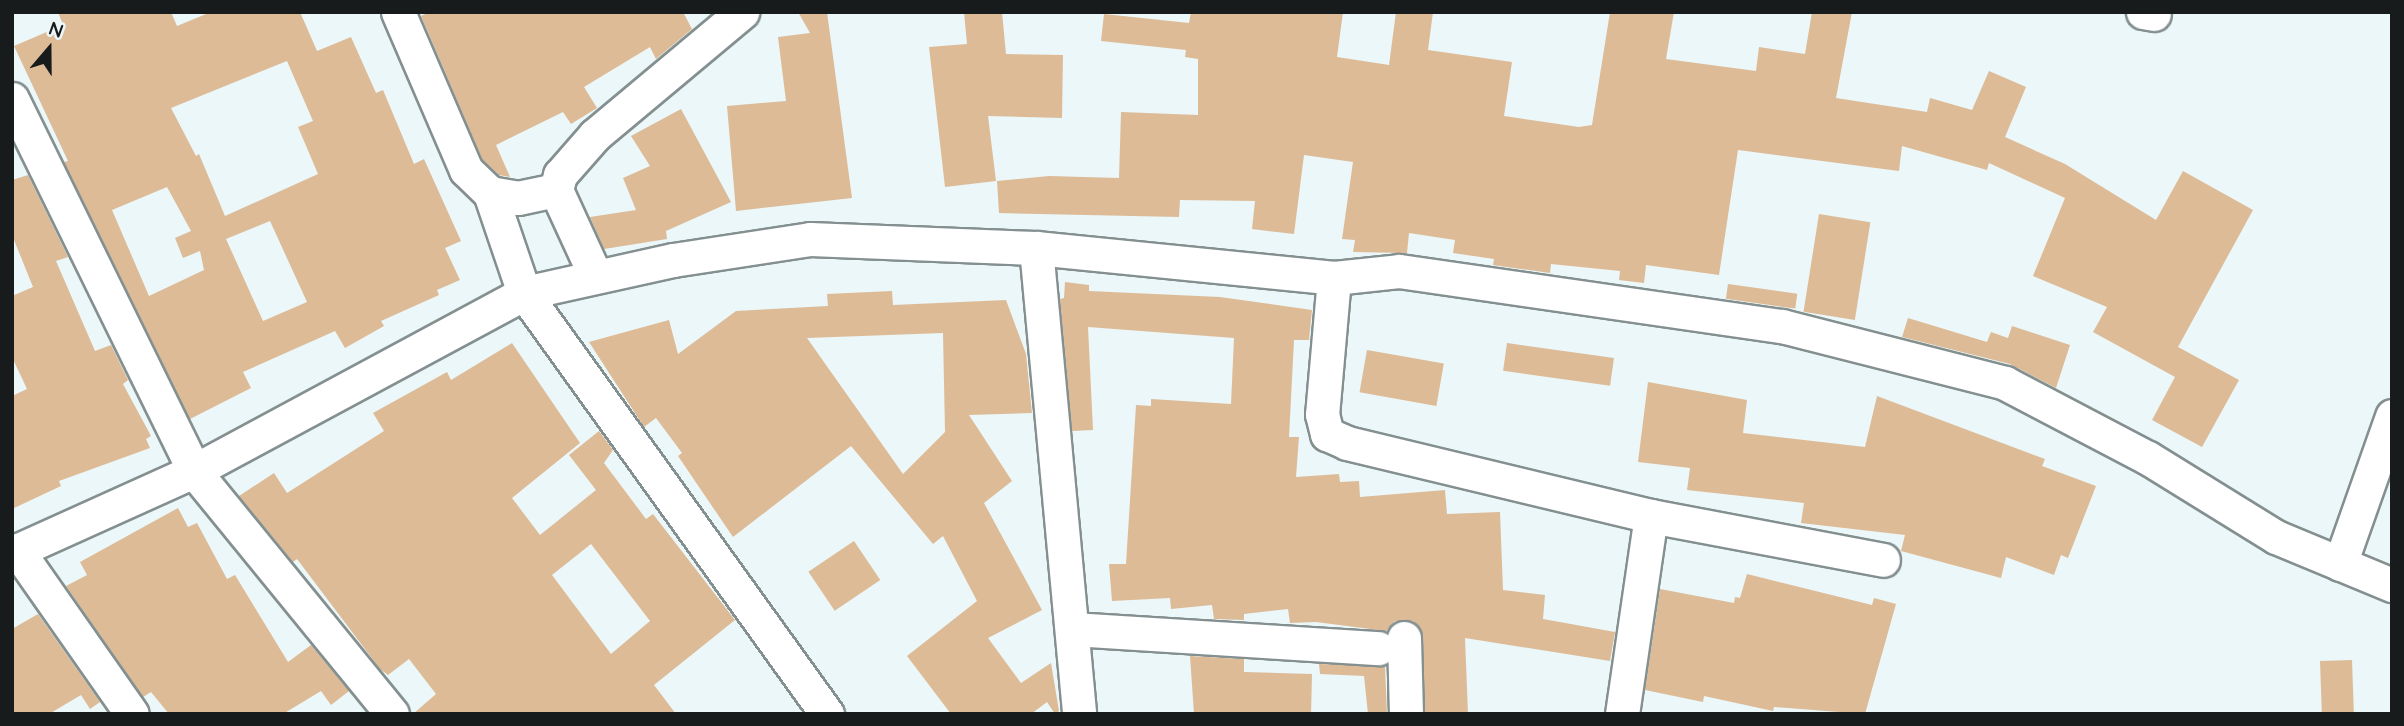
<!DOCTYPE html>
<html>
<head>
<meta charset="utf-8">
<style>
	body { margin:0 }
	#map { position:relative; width:2404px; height:726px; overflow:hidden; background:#ebf7f8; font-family:Quicksand,sans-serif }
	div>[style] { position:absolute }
	.building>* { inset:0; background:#ddbb97; transform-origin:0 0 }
	.roads { filter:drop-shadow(2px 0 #848f90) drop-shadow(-2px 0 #848f90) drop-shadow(0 2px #848f90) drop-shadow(0 -2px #848f90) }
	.minor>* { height:33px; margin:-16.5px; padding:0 16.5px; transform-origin:16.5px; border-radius:16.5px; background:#fff }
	span { translate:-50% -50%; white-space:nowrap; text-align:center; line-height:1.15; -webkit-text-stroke:5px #ebf7f8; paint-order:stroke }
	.frame { position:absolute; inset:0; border:14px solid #171b1c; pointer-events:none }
	.north { position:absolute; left:14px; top:14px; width:70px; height:70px; -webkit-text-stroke:5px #ebf7f8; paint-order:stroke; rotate:20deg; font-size:19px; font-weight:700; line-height:28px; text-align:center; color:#171b1c }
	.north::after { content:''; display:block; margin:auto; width:24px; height:32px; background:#171b1c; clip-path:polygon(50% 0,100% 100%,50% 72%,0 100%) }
</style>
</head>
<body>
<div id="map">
	<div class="building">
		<i style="clip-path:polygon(evenodd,58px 12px,171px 12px,177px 26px,211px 12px,300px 12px,317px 51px,351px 37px,376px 93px,383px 90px,414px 164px,424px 159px,461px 241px,445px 248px,460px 280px,437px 290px,439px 295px,381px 321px,384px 326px,345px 348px,335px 331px,243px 372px,251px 388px,190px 419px,64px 162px,68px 161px,14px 46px,63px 25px,58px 12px,287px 61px,313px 121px,298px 127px,318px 174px,225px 216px,199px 154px,196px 156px,171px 108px,287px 61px,58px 12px,167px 187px,191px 231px,175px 238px,183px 258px,200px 251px,204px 270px,149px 296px,112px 210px,167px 187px,58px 12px,270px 221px,307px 302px,263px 321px,226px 239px,270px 221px)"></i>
		<i style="clip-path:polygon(430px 12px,683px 12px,692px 29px,656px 59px,650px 47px,584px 87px,597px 108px,571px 124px,563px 112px,496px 145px,510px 177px,499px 175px,482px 159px,421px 16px)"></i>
		<i style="clip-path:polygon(798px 12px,827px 12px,852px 198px,736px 211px,727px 106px,786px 101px,778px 37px,810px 33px)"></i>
		<i style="clip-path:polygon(964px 12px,1002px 12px,1006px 54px,1063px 55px,1062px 118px,988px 116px,996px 181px,945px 187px,929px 47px,967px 44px)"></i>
		<i style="clip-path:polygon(1191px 12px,1343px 12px,1337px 57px,1389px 65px,1396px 12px,1433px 12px,1428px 50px,1512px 62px,1504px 116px,1579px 127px,1592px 125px,1610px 12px,1674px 12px,1666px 59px,1756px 71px,1759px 47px,1805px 54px,1812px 12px,1852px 12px,1836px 98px,1927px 112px,1930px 98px,1972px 110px,1989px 71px,2026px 87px,2005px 137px,2065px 164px,2156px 220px,2183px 171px,2253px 210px,2178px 347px,2239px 380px,2202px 447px,2152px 420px,2175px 377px,2093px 332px,2107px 307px,2033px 276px,2065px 198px,1989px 163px,1987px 170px,1902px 146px,1899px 171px,1738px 150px,1719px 275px,1646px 265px,1644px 283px,1619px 280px,1620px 271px,1551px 264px,1550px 273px,1493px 265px,1494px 259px,1453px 253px,1455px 240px,1409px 233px,1407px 253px,1353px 252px,1355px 240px,1342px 239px,1353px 162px,1304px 155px,1294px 234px,1252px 229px,1255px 201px,1180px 200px,1179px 217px,999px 213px,997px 181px,1049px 176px,1119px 178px,1121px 112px,1198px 115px,1198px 59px,1185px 57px,1186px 50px,1101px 41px,1104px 14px,1189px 23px)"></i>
		<i style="clip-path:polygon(681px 109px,731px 202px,666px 231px,667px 239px,604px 249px,590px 217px,636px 210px,623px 178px,650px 166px,631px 136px)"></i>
		<i style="clip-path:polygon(28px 175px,68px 257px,56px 261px,95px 351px,111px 345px,128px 380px,123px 384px,151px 436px,146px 439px,150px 448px,59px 481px,61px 486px,12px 509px,12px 396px,27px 389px,12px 357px,12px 296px,33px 287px,12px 235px,12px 180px)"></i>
		<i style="left:1819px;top:214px;width:52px;height:99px;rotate:9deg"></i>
		<i style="clip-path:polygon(1065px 282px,1089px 285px,1089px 291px,1220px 297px,1312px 310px,1309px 340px,1294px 340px,1289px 437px,1299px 437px,1296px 477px,1339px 474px,1340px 482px,1359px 481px,1360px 497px,1445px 490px,1447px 514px,1500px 512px,1503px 590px,1545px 595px,1543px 619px,1615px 632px,1610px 661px,1465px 638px,1468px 714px,1425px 714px,1423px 637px,1413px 621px,1395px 621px,1386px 631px,1316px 622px,1290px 623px,1288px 609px,1244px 614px,1244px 620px,1214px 619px,1212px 605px,1171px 609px,1170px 598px,1112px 601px,1109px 564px,1126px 564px,1136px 405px,1151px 406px,1151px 399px,1231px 404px,1234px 338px,1088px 327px,1093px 430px,1072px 431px,1060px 299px,1064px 298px)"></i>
		<i style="left:1728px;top:284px;width:70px;height:15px;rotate:8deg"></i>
		<i style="clip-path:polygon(evenodd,892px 291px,893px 305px,1006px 300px,1026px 354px,1032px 413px,969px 415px,1012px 481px,984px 503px,1042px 610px,988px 638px,1021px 683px,1051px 663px,1059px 711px,1055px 714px,1047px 702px,1031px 714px,951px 714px,907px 656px,977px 601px,943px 536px,933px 544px,851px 446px,733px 537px,678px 456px,682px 453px,656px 418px,644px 427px,589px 342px,669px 320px,678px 354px,736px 311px,828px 306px,827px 294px,892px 291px,943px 333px,945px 432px,903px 474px,807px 338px,943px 333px)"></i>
		<i style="clip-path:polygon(1908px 318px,1987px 342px,1991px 332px,2008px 338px,2012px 326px,2070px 345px,2056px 388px,2010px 364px,1902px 337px)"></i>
		<i style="clip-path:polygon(evenodd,512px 343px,580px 443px,512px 498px,540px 535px,596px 490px,569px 455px,599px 431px,613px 450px,604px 463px,646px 519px,653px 514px,735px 620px,654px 685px,676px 714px,413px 714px,436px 694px,409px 659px,388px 675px,380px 669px,297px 559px,293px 562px,239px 496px,274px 473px,287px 493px,384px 431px,373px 413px,447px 372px,451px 380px,512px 343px,591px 544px,650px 621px,611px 654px,552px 575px,591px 544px)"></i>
		<i style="left:1507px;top:343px;width:108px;height:28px;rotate:8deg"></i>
		<i style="left:1367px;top:350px;width:78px;height:43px;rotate:10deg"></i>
		<i style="clip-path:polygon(1648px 382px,1747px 400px,1743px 433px,1865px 447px,1877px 396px,2045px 459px,2042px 466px,2096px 486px,2068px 558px,2061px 555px,2054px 575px,2006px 557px,2001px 578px,1901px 551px,1905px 535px,1801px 523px,1804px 503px,1687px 490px,1690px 468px,1638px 462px)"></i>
		<i style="clip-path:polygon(178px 508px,188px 527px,197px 523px,227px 579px,235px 575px,288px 662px,311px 645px,349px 691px,331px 705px,321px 691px,283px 714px,169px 714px,151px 692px,143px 697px,66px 586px,87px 575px,80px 562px)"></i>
		<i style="left:854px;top:541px;width:47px;height:55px;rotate:56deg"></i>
		<i style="clip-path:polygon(1747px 574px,1872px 605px,1874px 598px,1896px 604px,1865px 714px,1774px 707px,1773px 711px,1704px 696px,1703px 702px,1645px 690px,1660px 589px,1734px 603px,1735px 597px,1740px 598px)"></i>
		<i style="clip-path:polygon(38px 614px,100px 702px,90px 709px,81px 695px,49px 714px,12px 714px,12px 629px)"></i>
		<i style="clip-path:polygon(1190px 656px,1244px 659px,1244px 672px,1312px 674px,1311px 714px,1194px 714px)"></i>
		<i style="left:2352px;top:660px;width:54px;height:32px;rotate:88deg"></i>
		<i style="clip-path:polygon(1319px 664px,1385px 666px,1387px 714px,1368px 714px,1364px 676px,1320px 674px)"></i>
	</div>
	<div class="roads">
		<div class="minor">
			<i style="left:398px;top:12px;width:172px;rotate:66.7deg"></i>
			<i style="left:466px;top:170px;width:33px;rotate:44deg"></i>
			<i style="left:490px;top:193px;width:28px;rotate:10deg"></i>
			<i style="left:518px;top:198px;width:39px;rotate:-12deg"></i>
			<i style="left:2143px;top:12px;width:11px;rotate:10deg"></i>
			<i style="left:12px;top:99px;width:414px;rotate:63.9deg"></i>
			<i style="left:194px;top:471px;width:313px;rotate:50.8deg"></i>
			<i style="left:490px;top:193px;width:106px;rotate:71.2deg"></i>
			<i style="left:524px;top:293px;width:519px;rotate:54.26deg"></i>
			<i style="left:1036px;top:248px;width:468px;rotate:84.7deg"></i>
			<i style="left:595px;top:275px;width:94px;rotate:-114.6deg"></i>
			<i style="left:556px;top:190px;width:16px;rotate:-75deg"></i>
			<i style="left:560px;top:175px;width:53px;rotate:-48.8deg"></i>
			<i style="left:595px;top:135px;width:192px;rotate:-39.9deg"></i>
			<i style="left:1334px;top:278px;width:137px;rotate:95deg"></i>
			<i style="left:1322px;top:414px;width:21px;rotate:76deg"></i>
			<i style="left:1327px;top:434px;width:22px;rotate:24deg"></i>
			<i style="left:1347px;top:443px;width:313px;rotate:13.5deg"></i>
			<i style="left:1651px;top:516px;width:236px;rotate:10.7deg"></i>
			<i style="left:17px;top:550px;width:200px;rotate:55deg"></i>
			<i style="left:12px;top:553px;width:200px;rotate:-24.3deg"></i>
			<i style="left:194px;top:471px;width:375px;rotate:-28.3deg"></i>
			<i style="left:524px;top:293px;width:153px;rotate:-12.5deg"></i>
			<i style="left:673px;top:260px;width:139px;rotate:-8.7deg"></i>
			<i style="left:810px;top:239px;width:226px;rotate:2.3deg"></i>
			<i style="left:1036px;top:248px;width:300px;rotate:5.7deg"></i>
			<i style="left:1334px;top:278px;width:65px;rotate:-6.1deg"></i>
			<i style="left:1399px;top:271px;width:387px;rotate:8.2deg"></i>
			<i style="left:1782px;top:326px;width:230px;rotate:14.3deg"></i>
			<i style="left:2005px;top:383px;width:161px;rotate:27.7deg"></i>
			<i style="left:2148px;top:458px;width:150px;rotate:31.7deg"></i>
			<i style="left:2276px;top:537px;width:126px;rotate:22.5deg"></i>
			<i style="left:2340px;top:564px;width:157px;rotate:-70.6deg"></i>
			<i style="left:1073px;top:629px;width:306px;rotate:3.6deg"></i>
			<i style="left:1404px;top:638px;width:76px;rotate:88.5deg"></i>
			<i style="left:1622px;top:714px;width:200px;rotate:-81.7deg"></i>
		</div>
	</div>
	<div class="frame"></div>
	<div class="north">N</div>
</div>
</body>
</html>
